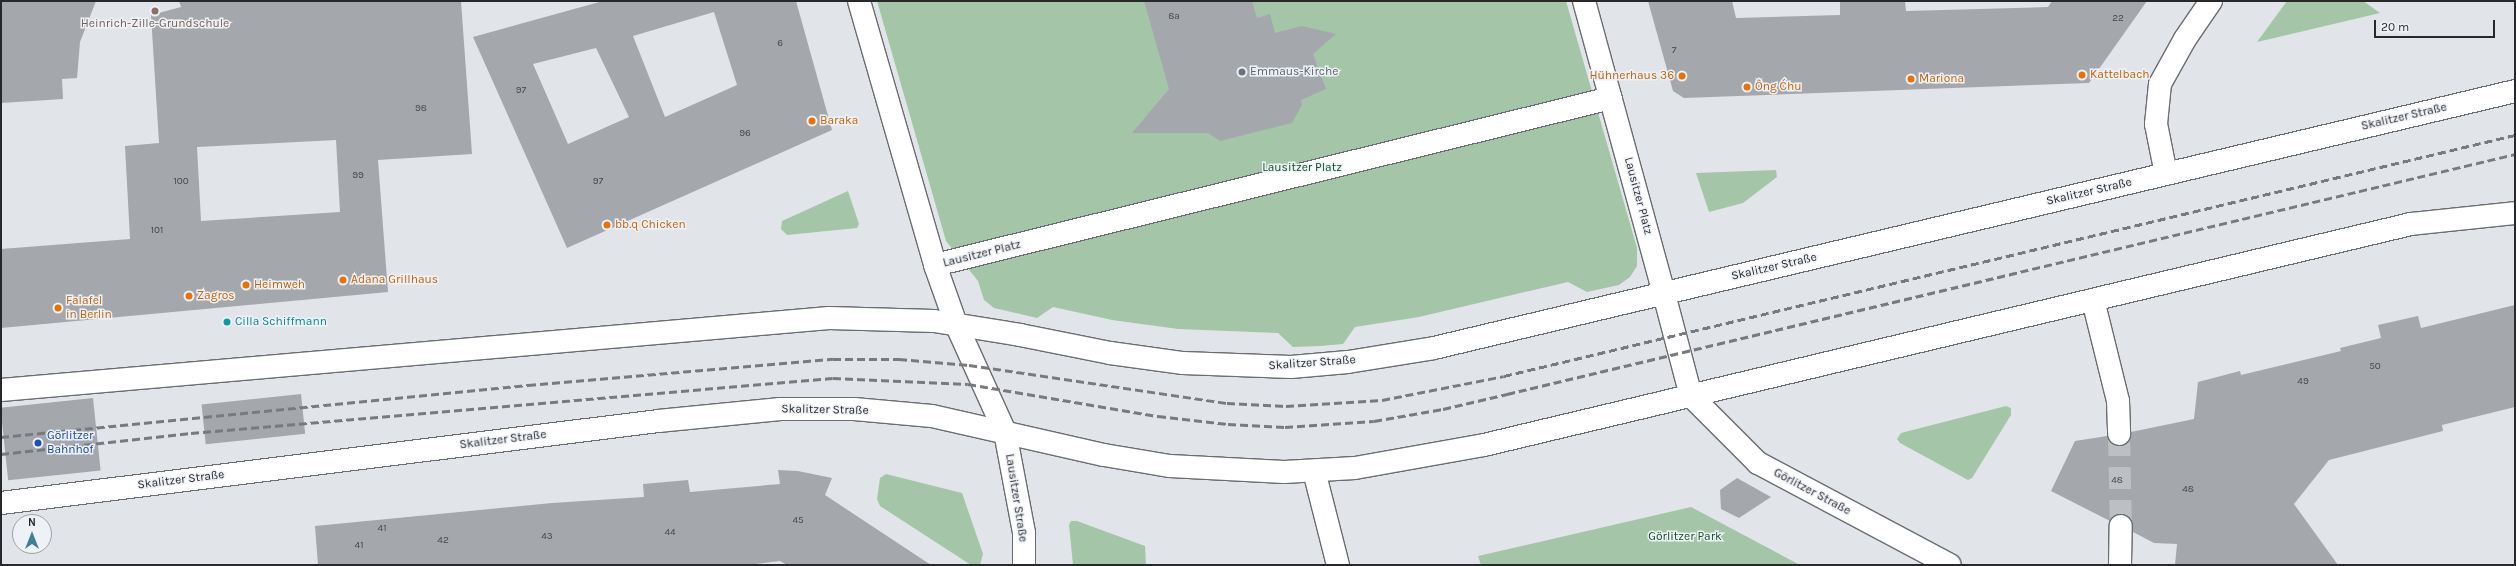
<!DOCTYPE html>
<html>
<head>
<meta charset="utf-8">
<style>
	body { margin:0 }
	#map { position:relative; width:2516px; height:566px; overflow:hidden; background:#e1e5e9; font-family:Karla,sans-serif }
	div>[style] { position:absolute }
	.green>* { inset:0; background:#a5c5a8 }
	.building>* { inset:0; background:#a4a8ac; transform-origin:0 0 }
	.minor-tunnel>* { height:22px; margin-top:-11px; transform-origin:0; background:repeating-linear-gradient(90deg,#bcbfc3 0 22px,transparent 0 33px) }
	.roads { filter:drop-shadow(1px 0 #6a6d71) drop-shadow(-1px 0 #6a6d71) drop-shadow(0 1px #6a6d71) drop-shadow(0 -1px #6a6d71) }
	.minor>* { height:22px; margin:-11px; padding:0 11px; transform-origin:11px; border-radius:11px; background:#fff }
	.major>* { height:22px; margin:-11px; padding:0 11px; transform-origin:11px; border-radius:11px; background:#fff }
	.rail>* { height:3px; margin-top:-1.5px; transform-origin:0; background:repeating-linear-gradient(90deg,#787b7e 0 8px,transparent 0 12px) }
	.dots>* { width:11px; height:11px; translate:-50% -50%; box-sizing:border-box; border:2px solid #eef2f7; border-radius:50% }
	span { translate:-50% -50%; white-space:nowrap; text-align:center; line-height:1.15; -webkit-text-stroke:3px #eef2f7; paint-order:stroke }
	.number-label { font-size:10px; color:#46484a }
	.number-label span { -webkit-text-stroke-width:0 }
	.education-label { font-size:12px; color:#785e54 }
	.worship-label { font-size:12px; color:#5b616d }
	.left { translate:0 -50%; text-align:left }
	.food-label { font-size:12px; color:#c56008 }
	.right { translate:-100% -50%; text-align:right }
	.street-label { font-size:12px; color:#27282a }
	.park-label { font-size:12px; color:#114e20 }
	.culture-label { font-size:12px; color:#0d838f }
	.transit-label { font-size:12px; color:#164399 }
	.frame { position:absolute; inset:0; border:2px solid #27282a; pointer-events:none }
	.north { position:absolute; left:12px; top:514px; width:40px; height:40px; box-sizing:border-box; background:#eef2f7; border:1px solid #9ea1a5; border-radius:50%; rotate:0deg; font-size:11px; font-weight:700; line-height:16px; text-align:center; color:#27282a }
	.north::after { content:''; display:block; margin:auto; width:14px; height:18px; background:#3e8291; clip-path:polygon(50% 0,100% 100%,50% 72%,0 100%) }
	.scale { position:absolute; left:2374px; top:20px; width:121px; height:18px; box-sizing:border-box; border:2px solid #27282a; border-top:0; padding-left:5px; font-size:12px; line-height:14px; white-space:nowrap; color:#27282a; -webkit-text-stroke:3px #eef2f7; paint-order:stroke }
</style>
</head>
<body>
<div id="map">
	<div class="green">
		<i style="clip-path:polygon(877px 1px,1566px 1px,1637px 248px,1637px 266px,1630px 277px,1619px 285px,1587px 292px,1568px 282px,1419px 317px,1355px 327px,1343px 344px,1320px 346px,1293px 347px,1278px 333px,1178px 329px,1112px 320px,1053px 307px,1037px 318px,994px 308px,984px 300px,978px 281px,946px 241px)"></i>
		<i style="clip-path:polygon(2287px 1px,2363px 1px,2380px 13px,2257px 42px)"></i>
		<i style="clip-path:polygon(1776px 170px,1777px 177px,1743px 203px,1709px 212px,1696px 173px)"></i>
		<i style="clip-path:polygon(848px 191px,859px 224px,857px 228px,787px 235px,781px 229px,782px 221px)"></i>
		<i style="clip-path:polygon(2006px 406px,2011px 408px,2011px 415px,1972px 478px,1968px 480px,1900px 443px,1897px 439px,1901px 433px)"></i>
		<i style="clip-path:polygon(886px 474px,962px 493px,983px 554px,980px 565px,971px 565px,880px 506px,877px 499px,880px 478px)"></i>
		<i style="clip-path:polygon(1691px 507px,1800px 565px,1481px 565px,1478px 556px)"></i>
		<i style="clip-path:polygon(1071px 521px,1077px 521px,1145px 546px,1146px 565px,1073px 565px,1069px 525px)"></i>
	</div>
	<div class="building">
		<i style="clip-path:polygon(1px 1px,96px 1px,80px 42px,77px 78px,62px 79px,63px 99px,1px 103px)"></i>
		<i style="clip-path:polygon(evenodd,179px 1px,461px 1px,472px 154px,378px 160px,388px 292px,1px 328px,1px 249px,130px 239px,125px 146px,159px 143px,151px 15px,181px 7px,179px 1px,336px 140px,340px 212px,201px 221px,197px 147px,336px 140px)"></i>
		<i style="clip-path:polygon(evenodd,603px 1px,796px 1px,832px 130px,567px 248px,473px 37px,603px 1px,714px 12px,737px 85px,665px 117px,633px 36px,714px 12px,603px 1px,596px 48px,629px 117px,568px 144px,533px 64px,596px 48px)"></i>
		<i style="clip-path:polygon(1144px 1px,1252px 1px,1257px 18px,1270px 14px,1275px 33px,1302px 26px,1336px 34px,1313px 54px,1326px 89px,1301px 100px,1302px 105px,1292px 123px,1220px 141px,1208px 133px,1132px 133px,1169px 89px)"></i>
		<i style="clip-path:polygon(1648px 1px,1732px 1px,1736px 18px,1840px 15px,1840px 1px,1905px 1px,1906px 11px,2048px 7px,2052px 1px,2147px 1px,2089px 83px,1684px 98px,1673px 91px)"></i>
		<i style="clip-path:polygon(2515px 305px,2515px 407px,2442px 425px,2443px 431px,2329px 460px,2294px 504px,2338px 565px,2175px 565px,2177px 544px,2154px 543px,2133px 532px,2132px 520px,2127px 515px,2115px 515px,2110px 521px,2051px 491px,2075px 441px,2107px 436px,2113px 445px,2120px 446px,2130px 440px,2131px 432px,2194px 419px,2198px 382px,2240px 371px,2241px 375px,2341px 351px,2340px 348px,2381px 338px,2378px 325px,2418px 316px,2421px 328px)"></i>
		<i style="left:301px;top:394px;width:40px;height:100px;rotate:84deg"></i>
		<i style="left:93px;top:398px;width:73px;height:93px;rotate:84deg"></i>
		<i style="clip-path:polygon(778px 470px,798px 471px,832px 478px,825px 495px,931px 565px,787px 565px,780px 561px,747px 565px,318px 565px,315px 526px,552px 503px,644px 497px,643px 484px,688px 480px,690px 492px,780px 484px)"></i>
		<i style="clip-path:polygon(1737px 478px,1771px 497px,1739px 518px,1721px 509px,1720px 490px)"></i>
	</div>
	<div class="minor-tunnel">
		<i style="left:2119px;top:434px;width:92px;rotate:88.8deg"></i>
	</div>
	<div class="roads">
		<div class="minor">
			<i style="left:859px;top:1px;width:275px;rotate:73.9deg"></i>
			<i style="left:935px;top:265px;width:63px;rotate:70.4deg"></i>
			<i style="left:1584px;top:1px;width:304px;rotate:74.7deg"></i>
			<i style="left:2166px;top:174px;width:51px;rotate:-101.3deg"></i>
			<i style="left:2156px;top:124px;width:40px;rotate:-84.3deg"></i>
			<i style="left:2160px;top:84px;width:51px;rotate:-60.9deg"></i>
			<i style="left:2185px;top:39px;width:46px;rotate:-55.6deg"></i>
			<i style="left:935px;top:265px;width:696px;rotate:-13.88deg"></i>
			<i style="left:2093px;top:300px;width:104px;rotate:76.1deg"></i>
			<i style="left:2118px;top:401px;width:33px;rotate:88deg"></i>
			<i style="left:1691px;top:396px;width:95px;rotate:45deg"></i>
			<i style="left:1758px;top:463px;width:217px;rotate:28deg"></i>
			<i style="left:1005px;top:432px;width:103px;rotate:79.3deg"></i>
			<i style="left:1024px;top:533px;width:32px;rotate:90deg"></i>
			<i style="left:1314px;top:471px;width:97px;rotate:75.7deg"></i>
			<i style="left:2120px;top:565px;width:39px;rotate:-89deg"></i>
		</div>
		<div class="major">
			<i style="left:1664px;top:294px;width:106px;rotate:75.2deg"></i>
			<i style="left:956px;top:324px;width:119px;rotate:65.6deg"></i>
			<i style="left:1px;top:390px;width:831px;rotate:-4.97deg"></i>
			<i style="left:829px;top:318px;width:105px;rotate:1.6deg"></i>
			<i style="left:934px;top:321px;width:87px;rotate:9.2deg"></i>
			<i style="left:1020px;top:335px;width:92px;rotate:11.3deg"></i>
			<i style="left:1110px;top:353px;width:74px;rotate:7.8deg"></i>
			<i style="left:1183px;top:363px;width:108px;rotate:2.1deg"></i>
			<i style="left:1291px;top:367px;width:57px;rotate:-5deg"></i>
			<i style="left:1348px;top:362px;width:87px;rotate:-9.2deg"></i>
			<i style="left:1434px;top:348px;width:1111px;rotate:-13.37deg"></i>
			<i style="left:1px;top:503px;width:662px;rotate:-7.11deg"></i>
			<i style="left:658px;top:421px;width:123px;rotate:-5.6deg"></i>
			<i style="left:780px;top:409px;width:74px"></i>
			<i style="left:854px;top:409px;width:78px;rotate:5.1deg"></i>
			<i style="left:932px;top:416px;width:176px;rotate:12.8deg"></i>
			<i style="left:1104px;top:455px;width:67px;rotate:9.5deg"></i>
			<i style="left:1170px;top:466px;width:114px;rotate:3deg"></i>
			<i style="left:1284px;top:472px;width:71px;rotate:-3.2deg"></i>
			<i style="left:1355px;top:468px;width:131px;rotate:-10.1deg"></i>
			<i style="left:1484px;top:445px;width:953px;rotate:-13.41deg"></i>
			<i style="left:2411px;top:224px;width:105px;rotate:-6deg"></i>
		</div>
	</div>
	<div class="rail">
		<i style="left:1px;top:437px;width:530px;rotate:-5.64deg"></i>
		<i style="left:528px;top:385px;width:306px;rotate:-4.9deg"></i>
		<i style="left:833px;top:359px;width:66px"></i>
		<i style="left:899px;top:359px;width:70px;rotate:4.9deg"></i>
		<i style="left:969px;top:365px;width:261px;rotate:8.4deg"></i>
		<i style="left:1227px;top:403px;width:59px;rotate:2.9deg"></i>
		<i style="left:1286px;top:406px;width:96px;rotate:-3.6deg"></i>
		<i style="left:1382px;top:400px;width:124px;rotate:-11.1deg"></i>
		<i style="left:1504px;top:376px;width:1039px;rotate:-13.41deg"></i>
		<i style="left:1px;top:454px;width:191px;rotate:-6.3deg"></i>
		<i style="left:191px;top:433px;width:644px;rotate:-4.9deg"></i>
		<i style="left:833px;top:378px;width:135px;rotate:2.5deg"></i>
		<i style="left:968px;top:384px;width:193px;rotate:9.6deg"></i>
		<i style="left:1158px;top:416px;width:70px;rotate:6.5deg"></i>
		<i style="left:1228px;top:424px;width:57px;rotate:3deg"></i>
		<i style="left:1285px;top:427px;width:89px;rotate:-3.9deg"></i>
		<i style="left:1374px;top:421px;width:70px;rotate:-9.9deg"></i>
		<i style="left:1443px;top:409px;width:66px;rotate:-13.2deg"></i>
		<i style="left:1507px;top:394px;width:1036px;rotate:-13.39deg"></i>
	</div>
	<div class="dots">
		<i style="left:155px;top:11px;background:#8d6e63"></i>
		<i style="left:1242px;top:72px;background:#6b7280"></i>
		<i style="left:2082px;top:75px;background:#e8710a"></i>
		<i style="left:1682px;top:76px;background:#e8710a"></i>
		<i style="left:1911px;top:79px;background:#e8710a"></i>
		<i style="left:1747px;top:87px;background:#e8710a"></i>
		<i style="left:812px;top:121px;background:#e8710a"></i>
		<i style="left:607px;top:225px;background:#e8710a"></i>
		<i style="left:343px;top:280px;background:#e8710a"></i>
		<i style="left:246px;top:285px;background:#e8710a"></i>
		<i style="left:189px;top:296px;background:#e8710a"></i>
		<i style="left:58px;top:308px;background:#e8710a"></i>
		<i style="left:227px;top:322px;background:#0f9aa8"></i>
		<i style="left:38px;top:443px;background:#1a4fb4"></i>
	</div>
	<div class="number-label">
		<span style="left:1174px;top:17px">8a</span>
		<span style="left:2118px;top:19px">22</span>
		<span style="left:780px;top:44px">6</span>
		<span style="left:1674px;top:51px">7</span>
		<span style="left:521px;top:91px">97</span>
		<span style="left:421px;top:109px">98</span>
		<span style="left:745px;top:134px">96</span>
		<span style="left:358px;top:176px">99</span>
		<span style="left:181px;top:182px">100</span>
		<span style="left:598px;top:182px">97</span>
		<span style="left:157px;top:231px">101</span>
		<span style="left:2375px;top:367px">50</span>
		<span style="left:2303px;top:382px">49</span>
		<span style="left:2117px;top:481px">48</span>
		<span style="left:2188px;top:490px">48</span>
		<span style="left:798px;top:521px">45</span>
		<span style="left:382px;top:529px">41</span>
		<span style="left:670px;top:533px">44</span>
		<span style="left:547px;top:537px">43</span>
		<span style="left:443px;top:541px">42</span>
		<span style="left:359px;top:546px">41</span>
	</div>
	<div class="education-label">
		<span style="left:155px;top:24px">Heinrich-Zille-Grundschule</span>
	</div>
	<div class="worship-label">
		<span class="left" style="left:1250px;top:72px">Emmaus-Kirche</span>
	</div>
	<div class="food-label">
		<span class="left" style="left:2090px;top:75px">Kattelbach</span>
		<span class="right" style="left:1674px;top:76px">Hühnerhaus 36</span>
		<span class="left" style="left:1919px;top:79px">Mariona</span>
		<span class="left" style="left:1755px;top:87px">Ông Ćhu</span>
		<span class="left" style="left:820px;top:121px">Baraka</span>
		<span class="left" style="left:615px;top:225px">bb.q Chicken</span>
		<span class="left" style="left:351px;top:280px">Adana Grillhaus</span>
		<span class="left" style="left:254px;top:285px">Heimweh</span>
		<span class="left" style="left:197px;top:296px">Zagros</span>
		<span class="left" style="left:66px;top:308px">Falafel<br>in Berlin</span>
	</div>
	<div class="street-label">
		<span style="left:2404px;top:117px;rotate:-13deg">Skalitzer Straße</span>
		<span style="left:2089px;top:192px;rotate:-13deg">Skalitzer Straße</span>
		<span style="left:1638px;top:196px;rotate:75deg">Lausitzer Platz</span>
		<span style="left:982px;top:254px;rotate:-14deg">Lausitzer Platz</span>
		<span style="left:1774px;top:267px;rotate:-13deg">Skalitzer Straße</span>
		<span style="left:1312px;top:363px;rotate:-4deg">Skalitzer Straße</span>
		<span style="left:825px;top:410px;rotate:1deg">Skalitzer Straße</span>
		<span style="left:503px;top:440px;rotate:-7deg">Skalitzer Straße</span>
		<span style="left:181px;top:480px;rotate:-7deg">Skalitzer Straße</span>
		<span style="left:1812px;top:492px;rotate:28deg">Görlitzer Straße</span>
		<span style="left:1016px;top:498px;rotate:81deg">Lausitzer Straße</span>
	</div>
	<div class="park-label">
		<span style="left:1302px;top:168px">Lausitzer Platz</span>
		<span style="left:1685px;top:537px">Görlitzer Park</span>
	</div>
	<div class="culture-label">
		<span class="left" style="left:235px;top:322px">Cilla Schiffmann</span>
	</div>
	<div class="transit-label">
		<span class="left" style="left:47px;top:443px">Görlitzer<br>Bahnhof</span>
	</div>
	<div class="frame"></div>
	<div class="north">N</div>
	<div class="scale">20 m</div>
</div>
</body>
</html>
